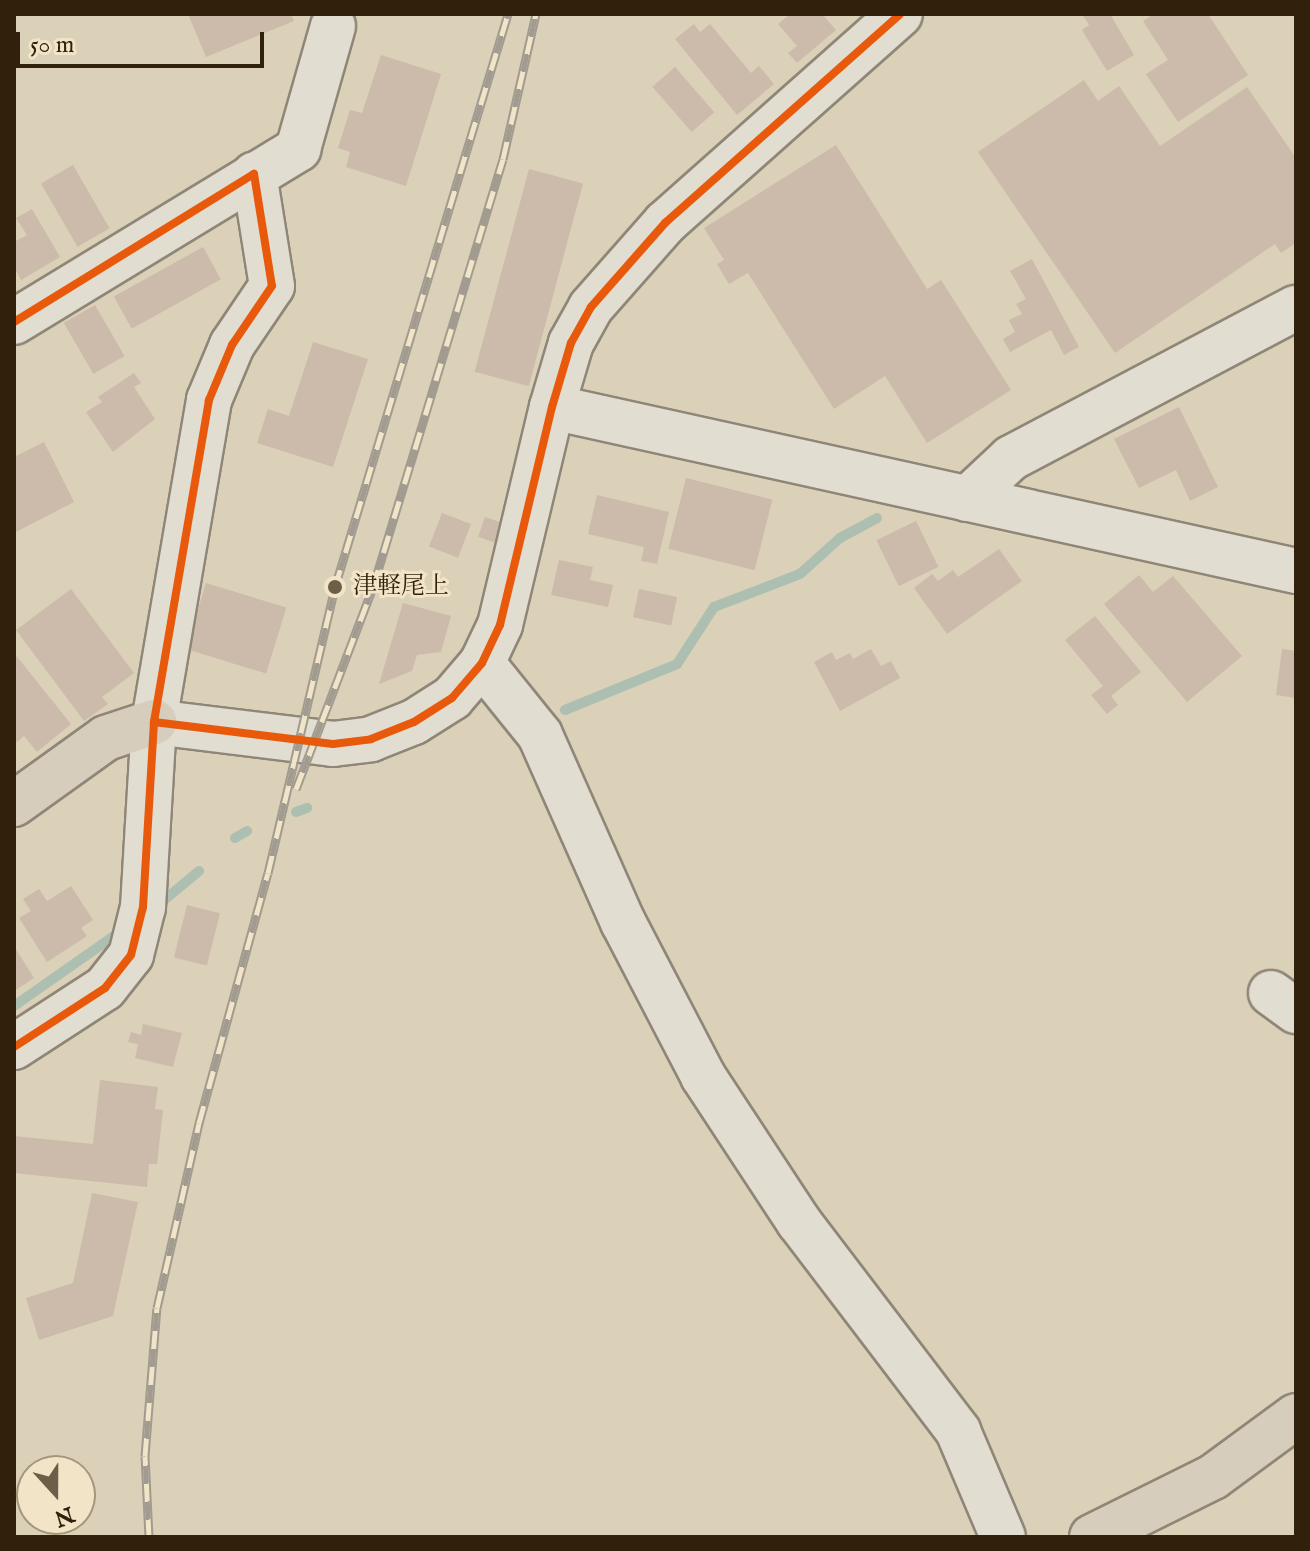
<!DOCTYPE html>
<html>
<head>
<meta charset="utf-8">
<style>
	body { margin:0 }
	#map { position:relative; width:1310px; height:1551px; overflow:hidden; background:#dbd0b8; font-family:"IM FELL English","Noto Serif JP",serif }
	div>[style] { position:absolute }
	.stream>* { height:10px; margin:-5px; padding:0 5px; transform-origin:5px; border-radius:5px; background:#acbfb1 }
	.building>* { inset:0; background:#ccbbab; transform-origin:0 0 }
	.roads { filter:drop-shadow(2px 0 #8f8677) drop-shadow(-2px 0 #8f8677) drop-shadow(0 2px #8f8677) drop-shadow(0 -2px #8f8677) }
	.minor>* { height:44px; margin:-22px; padding:0 22px; transform-origin:22px; border-radius:22px; background:#e2ddd1 }
	.major>* { height:44px; margin:-22px; padding:0 22px; transform-origin:22px; border-radius:22px; background:#d6cdbc }
	.rail>* { height:9px; margin-top:-4.5px; transform-origin:0; background:repeating-linear-gradient(90deg,#f1e4c7 0 18px,#a19b90 0 36px); box-sizing:border-box; border-block:2px solid #a19b90 }
	.cycleway>* { height:8px; margin:-4px; padding:0 4px; transform-origin:4px; border-radius:4px; background:#e8590c }
	.dots>* { width:22px; height:22px; translate:-50% -50%; box-sizing:border-box; border:4px solid #f1e4c7; border-radius:50% }
	span { translate:-50% -50%; white-space:nowrap; text-align:center; line-height:1.15; -webkit-text-stroke:6px #f1e4c7; paint-order:stroke }
	.poi-label { font-size:24px; color:#31200c }
	.left { translate:0 -50%; text-align:left }
	.frame { position:absolute; inset:0; border:16px solid #31200c; pointer-events:none }
	.north { position:absolute; left:16px; top:1455px; width:80px; height:80px; box-sizing:border-box; background:#f1e4c7; border:2px solid #a4967c; border-radius:50%; rotate:159deg; font-size:22px; font-weight:700; line-height:32px; text-align:center; color:#31200c }
	.north::after { content:''; display:block; margin:auto; width:28px; height:36px; background:#6c5e48; clip-path:polygon(50% 0,100% 100%,50% 72%,0 100%) }
	.scale { position:absolute; left:16px; top:32px; width:248px; height:36px; box-sizing:border-box; border:4px solid #31200c; border-top:0; padding-left:10px; font-size:24px; line-height:28px; white-space:nowrap; color:#31200c; -webkit-text-stroke:6px #f1e4c7; paint-order:stroke }
</style>
</head>
<body>
<div id="map">
	<div class="stream">
		<i style="left:565px;top:710px;width:121px;rotate:-22.3deg"></i>
		<i style="left:677px;top:664px;width:68px;rotate:-57deg"></i>
		<i style="left:714px;top:607px;width:92px;rotate:-21deg"></i>
		<i style="left:800px;top:574px;width:54px;rotate:-42deg"></i>
		<i style="left:840px;top:538px;width:42px;rotate:-28.4deg"></i>
		<i style="left:296px;top:812px;width:12px;rotate:-20deg"></i>
		<i style="left:235px;top:838px;width:14px;rotate:-30deg"></i>
		<i style="left:163px;top:901px;width:47px;rotate:-39.8deg"></i>
		<i style="left:14px;top:1006px;width:134px;rotate:-35deg"></i>
	</div>
	<div class="building">
		<i style="clip-path:polygon(188px 14px,291px 14px,294px 21px,206px 57px)"></i>
		<i style="clip-path:polygon(790px 14px,822px 14px,836px 30px,797px 63px,788px 53px,797px 46px,778px 24px)"></i>
		<i style="clip-path:polygon(1082px 14px,1110px 14px,1134px 55px,1107px 71px,1082px 30px,1089px 25px)"></i>
		<i style="clip-path:polygon(1154px 14px,1208px 14px,1248px 75px,1178px 122px,1146px 74px,1168px 60px,1143px 21px)"></i>
		<i style="clip-path:polygon(694px 24px,700px 32px,710px 24px,751px 73px,759px 66px,774px 84px,737px 115px,675px 39px)"></i>
		<i style="clip-path:polygon(381px 55px,441px 74px,406px 186px,346px 167px,350px 152px,338px 148px,350px 110px,362px 113px)"></i>
		<i style="left:675px;top:67px;width:60px;height:30px;rotate:49deg"></i>
		<i style="clip-path:polygon(1084px 80px,1098px 101px,1119px 86px,1160px 146px,1247px 87px,1296px 158px,1296px 243px,1281px 253px,1275px 244px,1115px 353px,978px 152px)"></i>
		<i style="clip-path:polygon(836px 145px,927px 289px,941px 280px,1011px 390px,927px 443px,885px 376px,834px 409px,748px 273px,729px 284px,717px 264px,724px 260px,704px 228px)"></i>
		<i style="left:73px;top:165px;width:73px;height:37px;rotate:60deg"></i>
		<i style="left:529px;top:169px;width:56px;height:210px;rotate:15deg"></i>
		<i style="clip-path:polygon(32px 209px,60px 257px,21px 280px,14px 267px,14px 242px,27px 235px,16px 218px)"></i>
		<i style="left:203px;top:247px;width:37px;height:102px;rotate:61deg"></i>
		<i style="clip-path:polygon(1032px 259px,1079px 347px,1064px 355px,1051px 330px,1010px 352px,1003px 339px,1015px 332px,1009px 320px,1022px 314px,1016px 304px,1026px 299px,1010px 271px)"></i>
		<i style="left:95px;top:305px;width:59px;height:36px;rotate:60deg"></i>
		<i style="clip-path:polygon(313px 342px,368px 359px,333px 467px,257px 443px,268px 409px,289px 416px)"></i>
		<i style="clip-path:polygon(134px 373px,141px 383px,134px 387px,155px 419px,113px 452px,86px 412px,102px 402px,98px 397px)"></i>
		<i style="clip-path:polygon(1179px 407px,1218px 487px,1190px 501px,1176px 470px,1139px 488px,1114px 439px)"></i>
		<i style="clip-path:polygon(44px 442px,74px 502px,14px 533px,14px 457px)"></i>
		<i style="left:686px;top:478px;width:89px;height:73px;rotate:14deg"></i>
		<i style="clip-path:polygon(597px 495px,669px 512px,657px 564px,641px 561px,644px 547px,588px 534px)"></i>
		<i style="left:442px;top:513px;width:31px;height:36px;rotate:21deg"></i>
		<i style="left:485px;top:517px;width:21px;height:21px;rotate:19deg"></i>
		<i style="left:916px;top:521px;width:51px;height:44px;rotate:64deg"></i>
		<i style="clip-path:polygon(999px 549px,1022px 581px,947px 634px,914px 588px,932px 574px,938px 581px,953px 570px,958px 577px)"></i>
		<i style="clip-path:polygon(559px 560px,593px 567px,590px 580px,613px 585px,608px 607px,551px 595px)"></i>
		<i style="clip-path:polygon(1139px 575px,1153px 592px,1173px 576px,1242px 656px,1187px 702px,1104px 604px)"></i>
		<i style="left:206px;top:583px;width:84px;height:69px;rotate:17deg"></i>
		<i style="clip-path:polygon(71px 589px,134px 673px,102px 697px,108px 704px,84px 721px,16px 630px)"></i>
		<i style="left:639px;top:589px;width:39px;height:29px;rotate:12deg"></i>
		<i style="clip-path:polygon(403px 603px,451px 616px,441px 652px,417px 655px,412px 671px,379px 684px)"></i>
		<i style="clip-path:polygon(1095px 616px,1141px 672px,1111px 696px,1118px 705px,1107px 714px,1091px 695px,1103px 686px,1065px 640px)"></i>
		<i style="clip-path:polygon(871px 649px,881px 666px,891px 661px,900px 678px,840px 711px,814px 662px,832px 652px,836px 660px,850px 653px,853px 659px)"></i>
		<i style="clip-path:polygon(1282px 649px,1296px 651px,1296px 698px,1276px 695px)"></i>
		<i style="clip-path:polygon(14px 653px,71px 724px,37px 752px,24px 736px,17px 742px,14px 738px)"></i>
		<i style="clip-path:polygon(71px 886px,93px 920px,81px 928px,87px 936px,47px 962px,19px 918px,31px 911px,23px 899px,39px 889px,47px 901px)"></i>
		<i style="left:187px;top:905px;width:34px;height:54px;rotate:14deg"></i>
		<i style="clip-path:polygon(14px 946px,34px 978px,14px 991px)"></i>
		<i style="clip-path:polygon(143px 1024px,182px 1033px,173px 1067px,135px 1058px,138px 1044px,128px 1042px,131px 1032px,141px 1035px)"></i>
		<i style="clip-path:polygon(100px 1080px,158px 1087px,155px 1109px,163px 1110px,157px 1164px,149px 1164px,147px 1187px,14px 1173px,14px 1136px,93px 1144px)"></i>
		<i style="clip-path:polygon(92px 1193px,138px 1202px,113px 1316px,39px 1340px,26px 1298px,73px 1283px)"></i>
	</div>
	<div class="roads">
		<div class="minor">
			<i style="left:14px;top:322px;width:333px;rotate:-31.3deg"></i>
			<i style="left:298px;top:149px;width:128px;rotate:-74.1deg"></i>
			<i style="left:552px;top:407px;width:762px;rotate:12.43deg"></i>
			<i style="left:967px;top:499px;width:60px;rotate:-43deg"></i>
			<i style="left:1011px;top:458px;width:322px;rotate:-27.8deg"></i>
			<i style="left:482px;top:663px;width:92px;rotate:51.1deg"></i>
			<i style="left:540px;top:735px;width:205px;rotate:66.1deg"></i>
			<i style="left:623px;top:922px;width:174px;rotate:62.5deg"></i>
			<i style="left:703px;top:1076px;width:175px;rotate:56.7deg"></i>
			<i style="left:799px;top:1222px;width:263px;rotate:52.7deg"></i>
			<i style="left:958px;top:1431px;width:115px;rotate:67deg"></i>
			<i style="left:154px;top:722px;width:180px;rotate:7deg"></i>
			<i style="left:333px;top:744px;width:38px;rotate:-7deg"></i>
			<i style="left:371px;top:739px;width:46px;rotate:-21.6deg"></i>
			<i style="left:414px;top:722px;width:45px;rotate:-32.3deg"></i>
			<i style="left:452px;top:698px;width:46px;rotate:-49.4deg"></i>
			<i style="left:482px;top:663px;width:42px;rotate:-64.7deg"></i>
			<i style="left:500px;top:625px;width:224px;rotate:-76.6deg"></i>
			<i style="left:552px;top:407px;width:67px;rotate:-73.5deg"></i>
			<i style="left:571px;top:343px;width:41px;rotate:-60.9deg"></i>
			<i style="left:591px;top:307px;width:112px;rotate:-48.6deg"></i>
			<i style="left:665px;top:223px;width:314px;rotate:-41.6deg"></i>
			<i style="left:1271px;top:993px;width:31px;rotate:36deg"></i>
			<i style="left:14px;top:1047px;width:108px;rotate:-33deg"></i>
			<i style="left:105px;top:988px;width:42px;rotate:-51.8deg"></i>
			<i style="left:131px;top:955px;width:49px;rotate:-76deg"></i>
			<i style="left:143px;top:907px;width:185px;rotate:-86.6deg"></i>
			<i style="left:154px;top:722px;width:327px;rotate:-80.3deg"></i>
			<i style="left:209px;top:400px;width:60px;rotate:-67.3deg"></i>
			<i style="left:232px;top:345px;width:71px;rotate:-55.9deg"></i>
			<i style="left:272px;top:286px;width:113px;rotate:-99.1deg"></i>
		</div>
		<div class="major">
			<i style="left:14px;top:804px;width:113px;rotate:-35.7deg"></i>
			<i style="left:106px;top:738px;width:51px;rotate:-18.4deg"></i>
			<i style="left:1092px;top:1537px;width:135px;rotate:-26.4deg"></i>
			<i style="left:1213px;top:1477px;width:103px;rotate:-36.3deg"></i>
		</div>
	</div>
	<div class="rail">
		<i style="left:296px;top:789px;width:216px;rotate:-69.1deg"></i>
		<i style="left:373px;top:587px;width:447px;rotate:-73.1deg"></i>
		<i style="left:503px;top:159px;width:149px;rotate:-77.2deg"></i>
		<i style="left:149px;top:1537px;width:81px;rotate:-92.8deg"></i>
		<i style="left:145px;top:1456px;width:148px;rotate:-85.4deg"></i>
		<i style="left:157px;top:1308px;width:190px;rotate:-77.2deg"></i>
		<i style="left:199px;top:1123px;width:259px;rotate:-74.6deg"></i>
		<i style="left:268px;top:873px;width:294px;rotate:-76.8deg"></i>
		<i style="left:335px;top:587px;width:599px;rotate:-73.2deg"></i>
	</div>
	<div class="cycleway">
		<i style="left:14px;top:322px;width:282px;rotate:-31.7deg"></i>
		<i style="left:254px;top:174px;width:113px;rotate:80.9deg"></i>
		<i style="left:272px;top:286px;width:71px;rotate:124.1deg"></i>
		<i style="left:232px;top:345px;width:60px;rotate:112.7deg"></i>
		<i style="left:209px;top:400px;width:327px;rotate:99.7deg"></i>
		<i style="left:154px;top:722px;width:185px;rotate:93.4deg"></i>
		<i style="left:143px;top:907px;width:49px;rotate:104deg"></i>
		<i style="left:131px;top:955px;width:42px;rotate:128.2deg"></i>
		<i style="left:105px;top:988px;width:108px;rotate:147deg"></i>
		<i style="left:154px;top:722px;width:180px;rotate:7deg"></i>
		<i style="left:333px;top:744px;width:38px;rotate:-7deg"></i>
		<i style="left:371px;top:739px;width:46px;rotate:-21.6deg"></i>
		<i style="left:414px;top:722px;width:45px;rotate:-32.3deg"></i>
		<i style="left:452px;top:698px;width:46px;rotate:-49.4deg"></i>
		<i style="left:482px;top:663px;width:42px;rotate:-64.7deg"></i>
		<i style="left:500px;top:625px;width:224px;rotate:-76.6deg"></i>
		<i style="left:552px;top:407px;width:67px;rotate:-73.5deg"></i>
		<i style="left:571px;top:343px;width:41px;rotate:-60.9deg"></i>
		<i style="left:591px;top:307px;width:112px;rotate:-48.6deg"></i>
		<i style="left:665px;top:223px;width:314px;rotate:-41.6deg"></i>
	</div>
	<div class="dots">
		<i style="left:335px;top:587px;background:#6c5e48"></i>
	</div>
	<div class="poi-label">
		<span class="left" style="left:353px;top:587px">津軽尾上</span>
	</div>
	<div class="frame"></div>
	<div class="north">N</div>
	<div class="scale">50 m</div>
</div>
</body>
</html>
